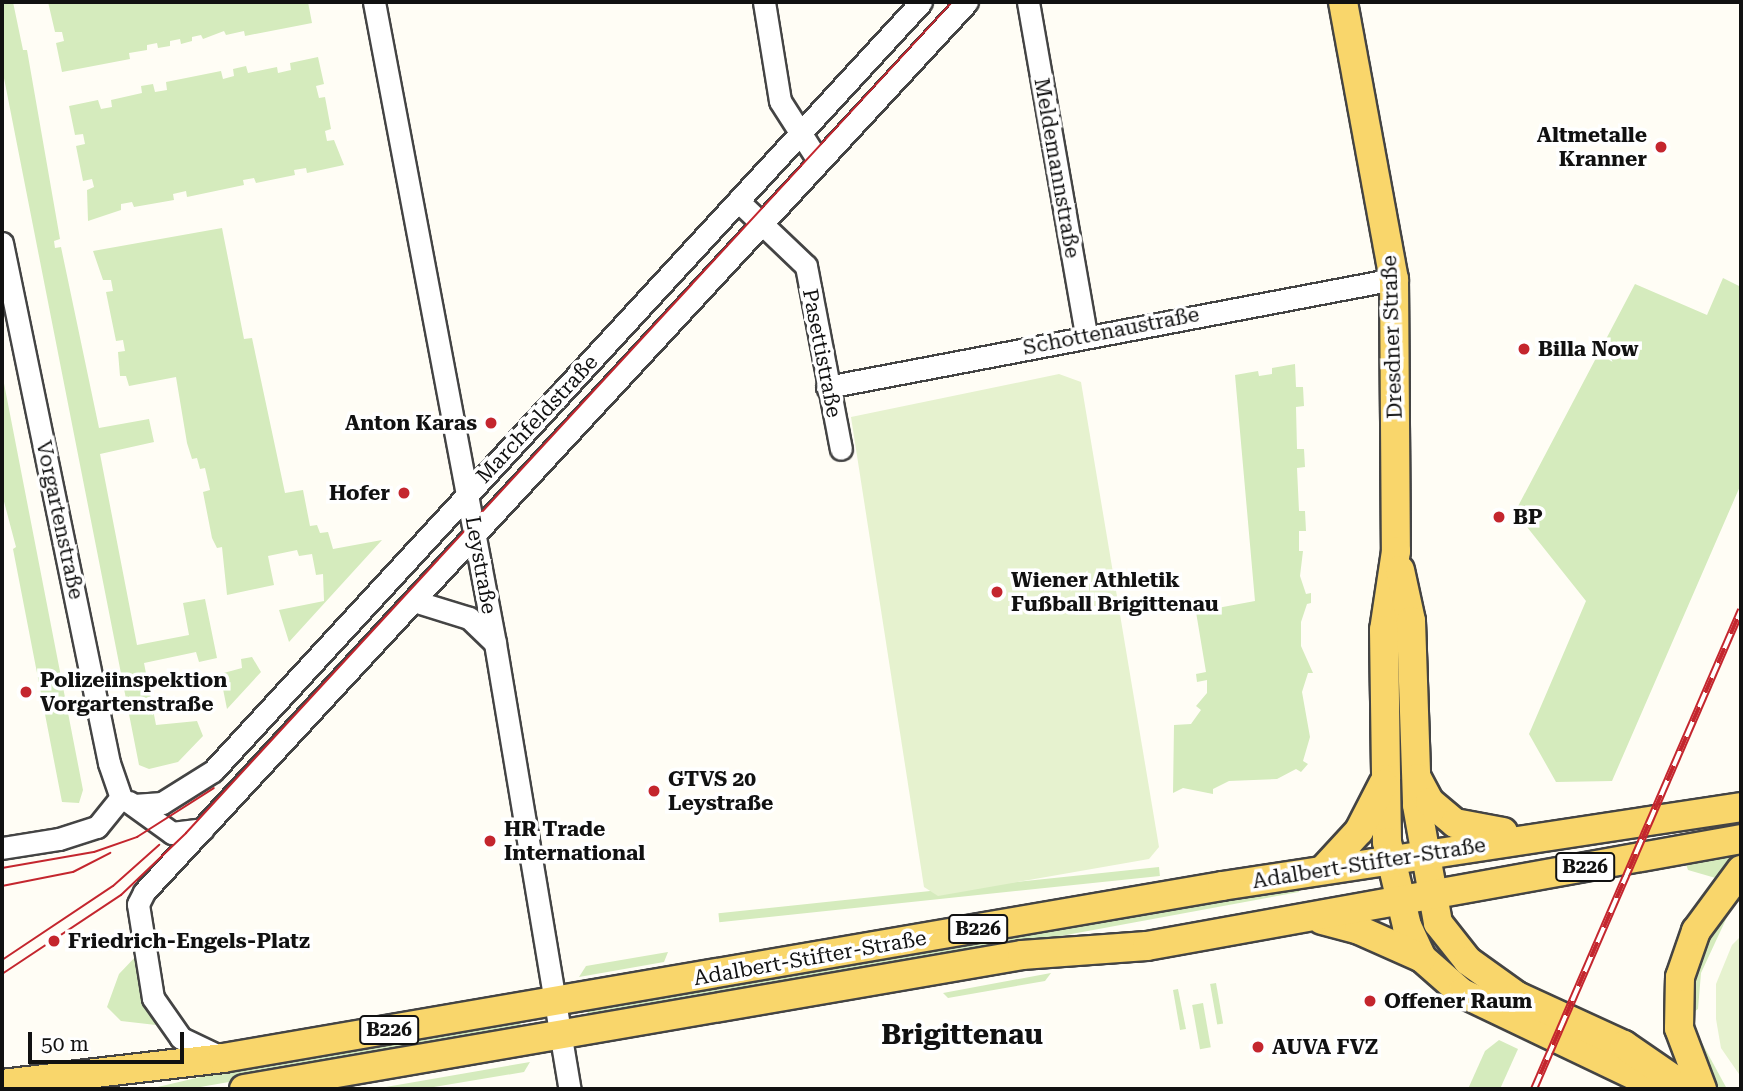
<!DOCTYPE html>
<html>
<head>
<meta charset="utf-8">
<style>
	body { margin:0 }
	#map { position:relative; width:1743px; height:1091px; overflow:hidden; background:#fffdf5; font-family:"Roboto Serif",serif }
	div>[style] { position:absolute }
	.green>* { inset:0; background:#d5ebbd; transform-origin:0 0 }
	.pitch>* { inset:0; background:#e6f2cf }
	.roads { filter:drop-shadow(2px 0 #444) drop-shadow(-2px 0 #444) drop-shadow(0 2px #444) drop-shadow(0 -2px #444) }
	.minor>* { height:21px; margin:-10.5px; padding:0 10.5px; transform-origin:10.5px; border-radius:10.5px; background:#fff }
	.major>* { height:28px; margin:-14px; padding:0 14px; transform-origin:14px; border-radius:14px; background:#f9d66b }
	.tram>* { height:2px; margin:-1px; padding:0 1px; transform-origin:1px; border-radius:1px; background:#c4262e }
	.rail>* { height:8px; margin-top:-4px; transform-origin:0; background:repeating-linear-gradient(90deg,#fff 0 16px,#c4262e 0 32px); box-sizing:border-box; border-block:2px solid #c4262e }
	.dots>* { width:19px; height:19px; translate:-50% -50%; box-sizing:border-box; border:4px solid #fff; border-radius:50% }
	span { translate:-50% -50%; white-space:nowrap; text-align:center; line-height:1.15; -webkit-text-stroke:7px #fff; paint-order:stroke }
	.shield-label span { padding:2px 5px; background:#fff; border:2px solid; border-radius:5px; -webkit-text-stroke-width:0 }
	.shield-label { font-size:19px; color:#111; font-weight:700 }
	.poi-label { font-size:21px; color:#111; font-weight:700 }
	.right { translate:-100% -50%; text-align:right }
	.left { translate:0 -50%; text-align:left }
	.street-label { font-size:21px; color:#111 }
	.district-label { font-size:28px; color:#111; font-weight:700 }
	.frame { position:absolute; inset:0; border:4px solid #111; pointer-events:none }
	.scale { position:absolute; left:28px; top:1032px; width:156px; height:32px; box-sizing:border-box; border:4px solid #111; border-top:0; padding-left:9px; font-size:21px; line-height:24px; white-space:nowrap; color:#111; -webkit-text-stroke:5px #fff; paint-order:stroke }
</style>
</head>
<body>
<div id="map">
	<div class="green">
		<i style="clip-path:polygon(2px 2px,13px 2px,23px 50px,27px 50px,60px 239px,54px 241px,55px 248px,61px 247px,99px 428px,149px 419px,154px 442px,100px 454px,137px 645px,189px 635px,183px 603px,205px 599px,217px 658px,199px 662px,196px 652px,144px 663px,156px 725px,197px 721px,203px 736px,178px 762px,149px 769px,139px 765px,3px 73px)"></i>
		<i style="clip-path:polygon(48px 2px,308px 2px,312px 23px,245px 36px,244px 31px,226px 35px,224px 31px,203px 39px,201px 35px,192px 37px,192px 41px,181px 44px,180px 39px,170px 41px,170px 46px,158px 48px,157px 43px,147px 45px,147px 50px,129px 53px,130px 59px,62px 72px,56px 43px,64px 41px,62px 32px,55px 32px)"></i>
		<i style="clip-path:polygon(318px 57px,324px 84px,316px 86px,319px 98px,325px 97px,331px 129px,325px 131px,327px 141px,334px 140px,344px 165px,307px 173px,306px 168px,294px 170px,295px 175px,256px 183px,254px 178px,243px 180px,244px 185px,187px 197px,186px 191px,173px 194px,174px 200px,134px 207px,132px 202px,121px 204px,121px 210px,88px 221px,87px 190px,94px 187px,92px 179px,83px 181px,76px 146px,85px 144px,83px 134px,75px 135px,69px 106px,98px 100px,101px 109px,112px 107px,111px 100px,142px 93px,141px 86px,153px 84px,155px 92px,167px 90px,166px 82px,221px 71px,223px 79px,234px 76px,233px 69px,246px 66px,248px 73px,277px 67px,278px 73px,291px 70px,290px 63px)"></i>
		<i style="clip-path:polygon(222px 228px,244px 339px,252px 338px,285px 493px,303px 490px,310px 526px,317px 525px,320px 533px,328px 532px,333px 549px,382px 540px,289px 642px,279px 610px,324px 601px,323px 574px,316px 575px,312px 554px,299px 556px,297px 550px,268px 556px,274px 585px,227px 595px,222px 547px,217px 548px,212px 538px,203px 492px,210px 490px,205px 468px,200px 469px,197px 458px,192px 459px,187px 443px,176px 377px,129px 386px,126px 376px,120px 376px,118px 352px,125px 351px,123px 340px,116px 341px,106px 292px,113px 291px,111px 280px,103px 280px,93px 251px)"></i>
		<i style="clip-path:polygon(1723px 278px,1741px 287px,1741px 484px,1612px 781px,1556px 782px,1529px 734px,1586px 601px,1515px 512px,1635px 284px,1707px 315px)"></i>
		<i style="clip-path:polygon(1295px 364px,1296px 387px,1303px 387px,1304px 406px,1296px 407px,1297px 449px,1304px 449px,1305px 467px,1297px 468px,1299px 511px,1305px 511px,1306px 531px,1299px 531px,1299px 551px,1303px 551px,1300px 576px,1306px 594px,1311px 593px,1311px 603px,1307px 604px,1301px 622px,1301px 646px,1313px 673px,1308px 673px,1302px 692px,1310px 737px,1303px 761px,1308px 764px,1301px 772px,1296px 769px,1277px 779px,1229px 781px,1213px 789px,1213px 794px,1183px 788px,1173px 793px,1174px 725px,1191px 724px,1201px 710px,1196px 706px,1207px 693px,1207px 680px,1197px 682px,1196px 674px,1206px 672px,1196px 612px,1255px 601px,1235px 375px,1258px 371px,1259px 376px,1272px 374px,1272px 368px)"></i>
		<i style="clip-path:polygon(2px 373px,83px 790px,79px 803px,62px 802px,13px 549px,16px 547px,2px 494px)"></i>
		<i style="clip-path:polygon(252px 657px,261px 672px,227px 709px,220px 674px,242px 668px,241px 659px)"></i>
		<i style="clip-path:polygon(1734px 855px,1737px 857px,1719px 879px,1688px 870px,1686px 864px)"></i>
		<i style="left:1159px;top:867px;width:9px;height:443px;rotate:84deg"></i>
		<i style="clip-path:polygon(1297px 885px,1299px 892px,958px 955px,613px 1014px,611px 1009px,589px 1018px,587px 1008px)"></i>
		<i style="clip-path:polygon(1734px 902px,1701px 973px,1698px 1009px,1689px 1015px,1689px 987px,1704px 940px)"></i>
		<i style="clip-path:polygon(668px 952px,664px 962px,579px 977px,586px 966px)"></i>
		<i style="clip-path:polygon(138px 954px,148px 1007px,156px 1025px,121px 1021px,107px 1007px,119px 974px)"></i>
		<i style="clip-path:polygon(1051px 973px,1045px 981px,948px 998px,943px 993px)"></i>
		<i style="left:1216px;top:983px;width:41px;height:6px;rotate:80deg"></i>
		<i style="clip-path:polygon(1178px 989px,1186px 1029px,1180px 1030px,1173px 990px)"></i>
		<i style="left:1203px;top:1003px;width:45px;height:11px;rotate:80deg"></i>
		<i style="clip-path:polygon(520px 1019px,522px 1031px,189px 1089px,149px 1089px,239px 1068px)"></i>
		<i style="clip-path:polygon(1499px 1040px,1518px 1049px,1500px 1089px,1468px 1089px,1485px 1051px)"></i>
		<i style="clip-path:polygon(1697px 1042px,1702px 1043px,1727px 1089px,1716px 1089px,1706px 1074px)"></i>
		<i style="clip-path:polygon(530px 1062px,524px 1072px,422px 1089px,380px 1088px)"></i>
	</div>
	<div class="pitch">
		<i style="clip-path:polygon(1059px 374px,1081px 382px,1159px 847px,1149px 859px,938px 896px,924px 887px,851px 417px)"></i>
		<i style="clip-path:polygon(1741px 936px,1741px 1077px,1721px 1048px,1716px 1019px,1716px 984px,1732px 945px)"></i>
	</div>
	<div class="roads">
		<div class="minor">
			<i style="left:374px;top:2px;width:652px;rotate:79.31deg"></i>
			<i style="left:495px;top:643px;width:452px;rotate:80.5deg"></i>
			<i style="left:764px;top:2px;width:100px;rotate:80.8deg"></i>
			<i style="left:780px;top:101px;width:72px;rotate:57.4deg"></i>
			<i style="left:1028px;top:2px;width:338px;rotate:80.1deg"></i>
			<i style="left:738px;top:201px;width:94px;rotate:43.7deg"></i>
			<i style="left:806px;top:266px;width:186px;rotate:79.2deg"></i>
			<i style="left:2px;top:243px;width:531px;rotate:78.37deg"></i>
			<i style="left:109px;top:763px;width:36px;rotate:71deg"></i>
			<i style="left:827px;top:387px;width:577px;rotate:-10.78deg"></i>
			<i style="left:414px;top:601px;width:58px;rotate:17.2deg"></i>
			<i style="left:469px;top:618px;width:36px;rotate:44deg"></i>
			<i style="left:129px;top:802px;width:53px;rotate:35.8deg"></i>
			<i style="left:172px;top:833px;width:31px;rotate:-7deg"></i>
			<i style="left:134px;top:805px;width:28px;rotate:-4deg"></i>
			<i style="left:162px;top:803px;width:60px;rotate:-32.1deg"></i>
			<i style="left:213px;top:771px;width:1045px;rotate:-47.36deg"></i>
			<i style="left:2px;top:848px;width:58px;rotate:-9deg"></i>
			<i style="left:59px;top:839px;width:40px;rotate:-18deg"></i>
			<i style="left:97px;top:827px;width:38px;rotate:-51deg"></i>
			<i style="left:223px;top:1058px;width:47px;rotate:-154.5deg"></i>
			<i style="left:181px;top:1038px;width:49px;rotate:-125deg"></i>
			<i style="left:153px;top:998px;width:95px;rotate:-99.1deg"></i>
			<i style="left:138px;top:904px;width:13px;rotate:-63deg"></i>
			<i style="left:144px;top:892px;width:1212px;rotate:-47.24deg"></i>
		</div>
		<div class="major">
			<i style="left:1343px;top:2px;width:282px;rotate:79.6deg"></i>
			<i style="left:1394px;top:279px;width:272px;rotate:89.6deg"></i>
			<i style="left:1396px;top:551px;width:80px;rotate:98.6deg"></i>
			<i style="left:1384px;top:630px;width:149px;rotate:89.2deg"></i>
			<i style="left:1386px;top:779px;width:63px;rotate:89.1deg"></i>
			<i style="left:1387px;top:842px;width:86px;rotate:76.6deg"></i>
			<i style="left:1407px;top:926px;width:35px;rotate:65deg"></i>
			<i style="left:1422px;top:958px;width:53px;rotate:41.2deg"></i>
			<i style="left:1462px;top:993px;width:223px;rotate:25.5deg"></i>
			<i style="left:1400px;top:570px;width:52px;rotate:77.8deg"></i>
			<i style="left:1411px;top:621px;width:184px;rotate:88.1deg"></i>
			<i style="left:1417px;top:805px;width:120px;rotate:79.9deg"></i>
			<i style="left:1438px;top:923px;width:48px;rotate:51.7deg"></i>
			<i style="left:1468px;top:961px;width:60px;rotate:35.5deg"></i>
			<i style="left:1517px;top:996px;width:118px;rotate:24.6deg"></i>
			<i style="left:1624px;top:1045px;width:78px;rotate:34.5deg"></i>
			<i style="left:1417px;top:778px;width:27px;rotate:62deg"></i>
			<i style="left:1430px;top:802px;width:33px;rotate:40deg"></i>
			<i style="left:1455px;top:823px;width:49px;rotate:10.6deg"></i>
			<i style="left:1323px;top:870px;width:53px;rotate:-47.3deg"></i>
			<i style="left:1359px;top:831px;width:53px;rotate:-62.9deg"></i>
			<i style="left:1322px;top:920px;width:38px;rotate:15deg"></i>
			<i style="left:1359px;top:930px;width:69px;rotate:24deg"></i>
			<i style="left:2px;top:1084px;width:223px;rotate:-6.7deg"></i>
			<i style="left:223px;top:1058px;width:1014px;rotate:-9.77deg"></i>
			<i style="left:1222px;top:886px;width:525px;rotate:-8.65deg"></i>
			<i style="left:244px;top:1089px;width:789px;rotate:-9.77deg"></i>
			<i style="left:1022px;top:955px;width:125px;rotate:-4.1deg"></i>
			<i style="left:1147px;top:946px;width:604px;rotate:-10.21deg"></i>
			<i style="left:1702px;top:1089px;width:65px;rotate:-110.7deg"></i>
			<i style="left:1679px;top:1028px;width:51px;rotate:-88.9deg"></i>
			<i style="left:1680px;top:977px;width:49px;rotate:-70.8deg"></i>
			<i style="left:1696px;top:931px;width:76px;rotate:-53.6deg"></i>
		</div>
	</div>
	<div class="tram">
		<i style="left:2px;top:868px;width:93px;rotate:-9.9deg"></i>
		<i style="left:94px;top:852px;width:46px;rotate:-19.2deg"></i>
		<i style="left:137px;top:837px;width:91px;rotate:-32.5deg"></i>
		<i style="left:2px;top:886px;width:72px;rotate:-11.2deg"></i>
		<i style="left:73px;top:872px;width:42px;rotate:-27.2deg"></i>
		<i style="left:2px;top:960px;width:133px;rotate:-33.7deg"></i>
		<i style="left:113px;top:886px;width:62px;rotate:-41.7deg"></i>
		<i style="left:2px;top:974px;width:143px;rotate:-33.6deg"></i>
		<i style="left:121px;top:895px;width:90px;rotate:-43.6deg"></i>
		<i style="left:186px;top:833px;width:1130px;rotate:-47.33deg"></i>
	</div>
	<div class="rail">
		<i style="left:1534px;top:1089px;width:522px;rotate:-66.63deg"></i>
	</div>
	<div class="dots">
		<i style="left:1661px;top:147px;background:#c4262e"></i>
		<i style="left:1524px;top:349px;background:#c4262e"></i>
		<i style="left:491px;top:423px;background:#c4262e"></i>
		<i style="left:404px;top:493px;background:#c4262e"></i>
		<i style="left:1499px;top:517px;background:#c4262e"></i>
		<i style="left:997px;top:592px;background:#c4262e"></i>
		<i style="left:26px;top:692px;background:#c4262e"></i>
		<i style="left:654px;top:791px;background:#c4262e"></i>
		<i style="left:490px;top:841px;background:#c4262e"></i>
		<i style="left:54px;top:941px;background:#c4262e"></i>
		<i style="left:1370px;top:1001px;background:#c4262e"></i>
		<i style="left:1258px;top:1047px;background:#c4262e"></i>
	</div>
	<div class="shield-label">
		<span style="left:1585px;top:867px">B226</span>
		<span style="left:978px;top:929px">B226</span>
		<span style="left:389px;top:1030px">B226</span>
	</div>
	<div class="poi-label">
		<span class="right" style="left:1647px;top:147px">Altmetalle<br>Kranner</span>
		<span class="left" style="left:1538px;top:349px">Billa Now</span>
		<span class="right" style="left:477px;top:423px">Anton Karas</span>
		<span class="right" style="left:390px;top:493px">Hofer</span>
		<span class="left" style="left:1513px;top:517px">BP</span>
		<span class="left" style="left:1011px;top:592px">Wiener Athletik<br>Fußball Brigittenau</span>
		<span class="left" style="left:40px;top:692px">Polizeiinspektion<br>Vorgartenstraße</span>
		<span class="left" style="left:668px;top:791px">GTVS 20<br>Leystraße</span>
		<span class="left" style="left:504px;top:841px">HR Trade<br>International</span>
		<span class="left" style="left:68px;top:941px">Friedrich-Engels-Platz</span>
		<span class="left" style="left:1384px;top:1001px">Offener Raum</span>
		<span class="left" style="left:1272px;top:1047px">AUVA FVZ</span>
	</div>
	<div class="street-label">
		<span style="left:1057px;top:168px;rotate:80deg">Meldemannstraße</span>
		<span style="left:1111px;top:331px;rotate:-11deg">Schottenaustraße</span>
		<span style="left:1392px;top:337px;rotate:-92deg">Dresdner Straße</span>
		<span style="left:822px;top:353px;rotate:79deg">Pasettistraße</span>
		<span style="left:537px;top:419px;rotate:-47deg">Marchfeldstraße</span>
		<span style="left:60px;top:520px;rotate:78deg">Vorgartenstraße</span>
		<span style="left:481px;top:565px;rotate:80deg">Leystraße</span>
		<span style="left:1369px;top:863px;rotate:-9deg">Adalbert-Stifter-Straße</span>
		<span style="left:810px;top:958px;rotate:-10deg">Adalbert-Stifter-Straße</span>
	</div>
	<div class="district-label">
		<span style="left:962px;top:1035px">Brigittenau</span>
	</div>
	<div class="frame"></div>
	<div class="scale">50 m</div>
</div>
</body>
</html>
